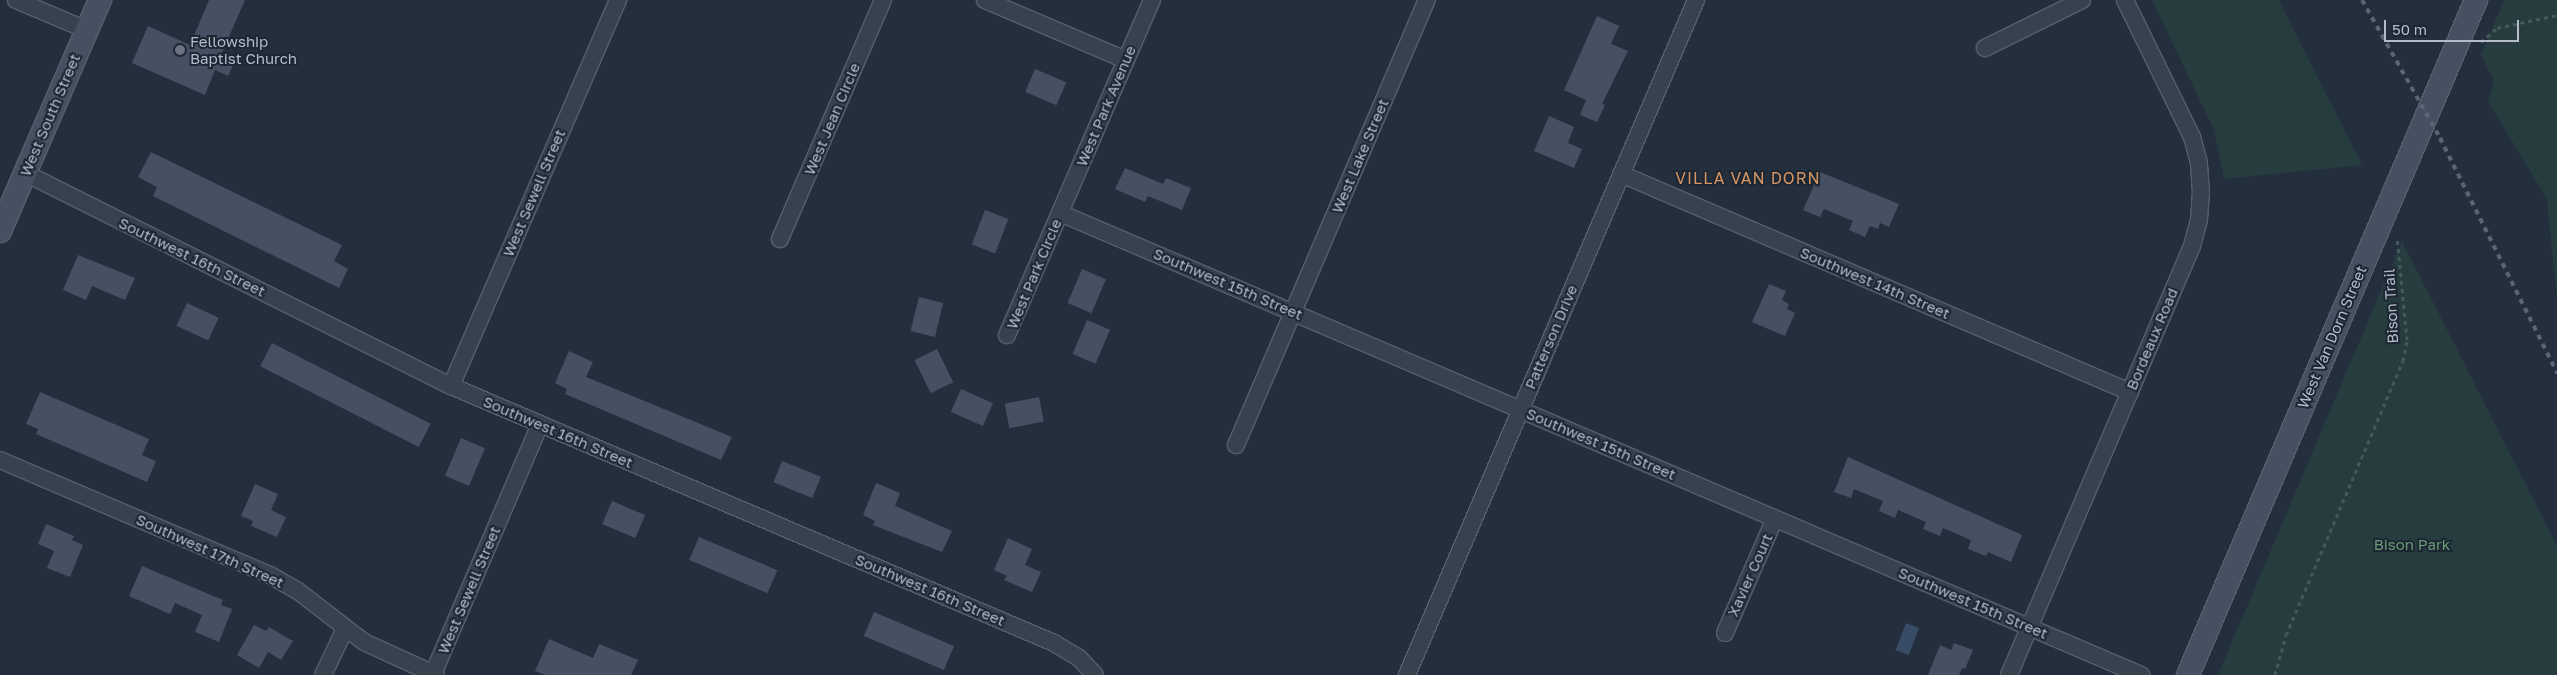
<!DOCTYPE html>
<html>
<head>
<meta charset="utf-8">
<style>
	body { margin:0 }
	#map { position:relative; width:2557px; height:675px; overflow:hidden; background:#242f3e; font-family:"Golos Text",sans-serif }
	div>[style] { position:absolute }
	.green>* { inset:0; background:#263c3f }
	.water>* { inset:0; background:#394c67; transform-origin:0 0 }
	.building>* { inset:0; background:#455162; transform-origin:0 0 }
	.path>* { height:3px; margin-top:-1.5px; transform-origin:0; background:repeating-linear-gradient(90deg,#44595c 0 4px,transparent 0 8px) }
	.roads { filter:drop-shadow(1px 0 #565f6c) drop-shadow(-1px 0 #565f6c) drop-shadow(0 1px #565f6c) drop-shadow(0 -1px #565f6c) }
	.street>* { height:16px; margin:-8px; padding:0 8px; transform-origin:8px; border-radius:8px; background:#38414e }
	.secondary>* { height:22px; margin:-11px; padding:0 11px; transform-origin:11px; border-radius:11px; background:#465061 }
	.rail>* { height:4px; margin-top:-2px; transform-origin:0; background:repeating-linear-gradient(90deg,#5a6575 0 5px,transparent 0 10px) }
	.dots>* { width:14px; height:14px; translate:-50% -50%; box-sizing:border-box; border:2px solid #1d2633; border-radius:50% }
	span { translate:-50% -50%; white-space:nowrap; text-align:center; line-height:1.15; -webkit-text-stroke:4px #1d2633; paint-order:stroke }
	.poi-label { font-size:15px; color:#b4bcc9 }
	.left { translate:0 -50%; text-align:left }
	.street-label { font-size:15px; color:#b4bcc9 }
	.park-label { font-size:15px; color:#6b9a76 }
	.neighbourhood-label { font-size:16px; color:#d59563; letter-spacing:1px }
	.scale { position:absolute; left:2384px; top:20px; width:135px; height:22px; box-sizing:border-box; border:2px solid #b4bcc9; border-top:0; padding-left:6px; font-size:15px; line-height:18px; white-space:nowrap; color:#b4bcc9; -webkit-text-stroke:4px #1d2633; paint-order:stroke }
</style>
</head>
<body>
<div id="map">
	<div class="green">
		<i style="clip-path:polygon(2152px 0,2279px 0,2362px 165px,2224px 179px,2214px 130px)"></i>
		<i style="clip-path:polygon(2504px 0,2557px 0,2557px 300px,2547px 199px,2488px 101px,2494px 81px,2481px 55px)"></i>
		<i style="clip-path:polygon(2402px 241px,2557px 546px,2557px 675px,2218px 675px)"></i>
	</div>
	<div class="water">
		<i style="left:1906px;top:623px;width:14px;height:29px;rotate:21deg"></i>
	</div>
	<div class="building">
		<i style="clip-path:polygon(209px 0,245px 0,221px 55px,235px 61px,228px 76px,215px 70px,205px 95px,132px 63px,148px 26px,190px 45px)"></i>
		<i style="clip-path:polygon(1597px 16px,1619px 26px,1611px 44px,1628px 51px,1602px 104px,1605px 105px,1597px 122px,1580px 115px,1586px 100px,1564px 90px)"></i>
		<i style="left:1035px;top:69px;width:34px;height:25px;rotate:23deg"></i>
		<i style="clip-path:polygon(1549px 116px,1574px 127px,1568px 143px,1582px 149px,1574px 168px,1534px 151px)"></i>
		<i style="clip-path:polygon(151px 152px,342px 245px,334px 261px,348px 269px,339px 288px,153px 196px,157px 187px,138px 177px)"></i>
		<i style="clip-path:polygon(1125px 168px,1163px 184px,1166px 178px,1191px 188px,1182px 210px,1148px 196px,1145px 202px,1115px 189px)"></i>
		<i style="clip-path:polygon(1820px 172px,1899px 204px,1889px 227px,1880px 223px,1878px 229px,1870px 226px,1865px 237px,1849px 230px,1853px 221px,1824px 209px,1820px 217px,1803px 210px)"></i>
		<i style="left:985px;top:210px;width:25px;height:37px;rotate:21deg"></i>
		<i style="clip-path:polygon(78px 255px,135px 278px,125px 300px,92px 286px,86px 300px,63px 290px)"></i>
		<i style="left:1082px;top:269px;width:26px;height:37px;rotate:23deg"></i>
		<i style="clip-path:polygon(1769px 284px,1786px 291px,1782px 300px,1789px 304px,1787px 309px,1795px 313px,1785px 336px,1752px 322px)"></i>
		<i style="left:919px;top:297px;width:25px;height:35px;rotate:14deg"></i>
		<i style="left:187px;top:303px;width:35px;height:25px;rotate:25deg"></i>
		<i style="left:1087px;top:320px;width:25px;height:37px;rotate:23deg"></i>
		<i style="left:272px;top:343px;width:178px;height:26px;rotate:27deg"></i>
		<i style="left:937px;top:349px;width:37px;height:25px;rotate:64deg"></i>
		<i style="clip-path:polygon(569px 351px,593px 362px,586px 377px,732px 437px,721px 460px,565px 394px,567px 389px,555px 383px)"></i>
		<i style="left:961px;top:389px;width:35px;height:25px;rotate:24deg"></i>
		<i style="clip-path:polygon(40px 392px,149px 439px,142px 455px,156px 461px,147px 482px,36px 434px,38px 429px,26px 424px)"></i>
		<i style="left:1039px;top:397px;width:25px;height:35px;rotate:79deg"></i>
		<i style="left:461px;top:438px;width:26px;height:41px;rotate:23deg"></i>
		<i style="clip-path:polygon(1848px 457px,2022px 535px,2011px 562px,1988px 552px,1986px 556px,1968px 549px,1971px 540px,1943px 528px,1940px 536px,1923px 529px,1926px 522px,1898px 510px,1895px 518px,1879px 511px,1883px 501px,1854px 489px,1851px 498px,1834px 492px)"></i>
		<i style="left:782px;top:461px;width:42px;height:23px;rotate:22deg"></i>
		<i style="clip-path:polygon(876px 483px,900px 493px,895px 506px,952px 531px,942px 552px,873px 525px,875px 521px,863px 515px)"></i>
		<i style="clip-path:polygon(255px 484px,278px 494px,271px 510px,286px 517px,277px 537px,251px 526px,253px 521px,241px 516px)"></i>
		<i style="left:612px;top:501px;width:36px;height:25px;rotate:23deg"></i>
		<i style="clip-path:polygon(46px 524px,74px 536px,72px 540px,83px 545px,70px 577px,47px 568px,54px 551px,38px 544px)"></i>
		<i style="left:699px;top:537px;width:85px;height:25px;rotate:23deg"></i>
		<i style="clip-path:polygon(1008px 538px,1032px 549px,1025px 565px,1041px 572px,1032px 592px,1004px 580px,1007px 576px,994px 570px)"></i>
		<i style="clip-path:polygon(142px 566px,223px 600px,221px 605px,232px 609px,219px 642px,195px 632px,202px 615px,175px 603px,170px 614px,129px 596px)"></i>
		<i style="left:874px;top:612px;width:87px;height:26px;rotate:23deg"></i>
		<i style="clip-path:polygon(254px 625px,266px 631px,269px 627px,293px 641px,281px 660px,268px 652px,259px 668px,237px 655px)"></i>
		<i style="clip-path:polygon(549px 639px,593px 658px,599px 644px,638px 660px,631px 675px,545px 675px,535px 671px)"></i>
		<i style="clip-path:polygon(1954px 643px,1973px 650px,1965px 669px,1962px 668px,1959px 675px,1928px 675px,1940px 645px,1951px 650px)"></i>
	</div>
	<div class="path">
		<i style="left:2481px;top:42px;width:21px;rotate:-41deg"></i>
		<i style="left:2497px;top:28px;width:61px;rotate:-12.2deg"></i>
		<i style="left:2275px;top:675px;width:41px;rotate:-74.6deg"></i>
		<i style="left:2286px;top:635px;width:298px;rotate:-66.9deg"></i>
		<i style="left:2403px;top:361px;width:21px;rotate:-79deg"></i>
		<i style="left:2407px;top:340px;width:103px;rotate:-95.5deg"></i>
	</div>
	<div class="roads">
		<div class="street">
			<i style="left:16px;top:0;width:77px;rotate:22.9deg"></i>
			<i style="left:985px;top:0;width:153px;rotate:23.1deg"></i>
			<i style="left:1985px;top:48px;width:108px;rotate:-26.3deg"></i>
			<i style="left:25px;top:173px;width:476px;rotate:26.6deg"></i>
			<i style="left:451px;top:386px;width:655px;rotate:23.08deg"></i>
			<i style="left:1054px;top:643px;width:29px;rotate:31deg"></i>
			<i style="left:1079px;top:658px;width:23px;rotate:47deg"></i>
			<i style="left:1621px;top:174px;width:554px;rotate:23.19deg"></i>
			<i style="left:1060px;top:213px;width:1176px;rotate:23.14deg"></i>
			<i style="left:780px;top:239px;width:260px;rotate:-66.7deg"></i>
			<i style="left:1007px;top:335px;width:365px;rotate:-66.6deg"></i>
			<i style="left:451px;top:386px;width:421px;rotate:-66.6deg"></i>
			<i style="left:1236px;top:445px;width:484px;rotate:-66.8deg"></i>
			<i style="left:0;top:460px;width:293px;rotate:23.1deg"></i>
			<i style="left:270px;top:575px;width:32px;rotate:30deg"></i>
			<i style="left:298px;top:591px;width:83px;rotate:37.7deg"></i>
			<i style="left:364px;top:642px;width:79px;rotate:24.6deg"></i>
			<i style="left:1725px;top:633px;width:125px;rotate:-66.5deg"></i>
			<i style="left:433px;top:674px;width:272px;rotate:-66.8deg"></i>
			<i style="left:323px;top:675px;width:51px;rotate:-64.4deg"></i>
			<i style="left:1407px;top:675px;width:734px;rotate:-66.82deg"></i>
			<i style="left:2009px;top:675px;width:466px;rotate:-66.9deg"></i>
			<i style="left:2192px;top:246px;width:27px;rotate:-75deg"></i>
			<i style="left:2199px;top:220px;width:27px;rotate:-86deg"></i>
			<i style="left:2201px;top:193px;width:30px;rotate:-94deg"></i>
			<i style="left:2199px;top:163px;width:27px;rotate:-105deg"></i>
			<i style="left:2192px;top:137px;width:153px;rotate:-116.1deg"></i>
		</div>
		<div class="secondary">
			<i style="left:0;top:231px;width:252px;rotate:-66.6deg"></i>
			<i style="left:2188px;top:675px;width:734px;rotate:-66.89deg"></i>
		</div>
	</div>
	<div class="rail">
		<i style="left:2362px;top:0;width:159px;rotate:60.5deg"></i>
		<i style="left:2440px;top:138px;width:263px;rotate:63.5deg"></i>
	</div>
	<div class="dots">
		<i style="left:180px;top:50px;background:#6b7280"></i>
	</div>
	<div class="poi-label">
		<span class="left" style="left:190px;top:50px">Fellowship<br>Baptist Church</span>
	</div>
	<div class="street-label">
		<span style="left:1106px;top:106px;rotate:-67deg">West Park Avenue</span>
		<span style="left:50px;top:115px;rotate:-67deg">West South Street</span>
		<span style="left:832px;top:119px;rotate:-67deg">West Jean Circle</span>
		<span style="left:1360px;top:156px;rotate:-67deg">West Lake Street</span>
		<span style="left:534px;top:193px;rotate:-67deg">West Sewell Street</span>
		<span style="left:192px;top:257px;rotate:26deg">Southwest 16th Street</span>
		<span style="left:1034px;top:274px;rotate:-67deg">West Park Circle</span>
		<span style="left:1875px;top:283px;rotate:23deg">Southwest 14th Street</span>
		<span style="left:1228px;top:284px;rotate:23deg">Southwest 15th Street</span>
		<span style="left:2391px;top:306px;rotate:-93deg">Bison Trail</span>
		<span style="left:1551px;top:337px;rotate:-67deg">Patterson Drive</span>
		<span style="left:2332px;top:337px;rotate:-67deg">West Van Dorn Street</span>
		<span style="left:2152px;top:339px;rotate:-67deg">Bordeaux Road</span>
		<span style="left:558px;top:432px;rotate:23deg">Southwest 16th Street</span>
		<span style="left:1601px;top:444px;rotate:23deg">Southwest 15th Street</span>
		<span style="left:210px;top:551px;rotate:24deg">Southwest 17th Street</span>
		<span style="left:1750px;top:575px;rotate:-66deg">Xavier Court</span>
		<span style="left:469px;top:590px;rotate:-67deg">West Sewell Street</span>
		<span style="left:930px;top:590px;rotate:23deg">Southwest 16th Street</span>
		<span style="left:1973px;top:603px;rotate:23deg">Southwest 15th Street</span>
	</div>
	<div class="park-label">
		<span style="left:2412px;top:545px">Bison Park</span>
	</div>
	<div class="neighbourhood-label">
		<span style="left:1748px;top:178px">VILLA VAN DORN</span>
	</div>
	<div class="scale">50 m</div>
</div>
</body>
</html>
